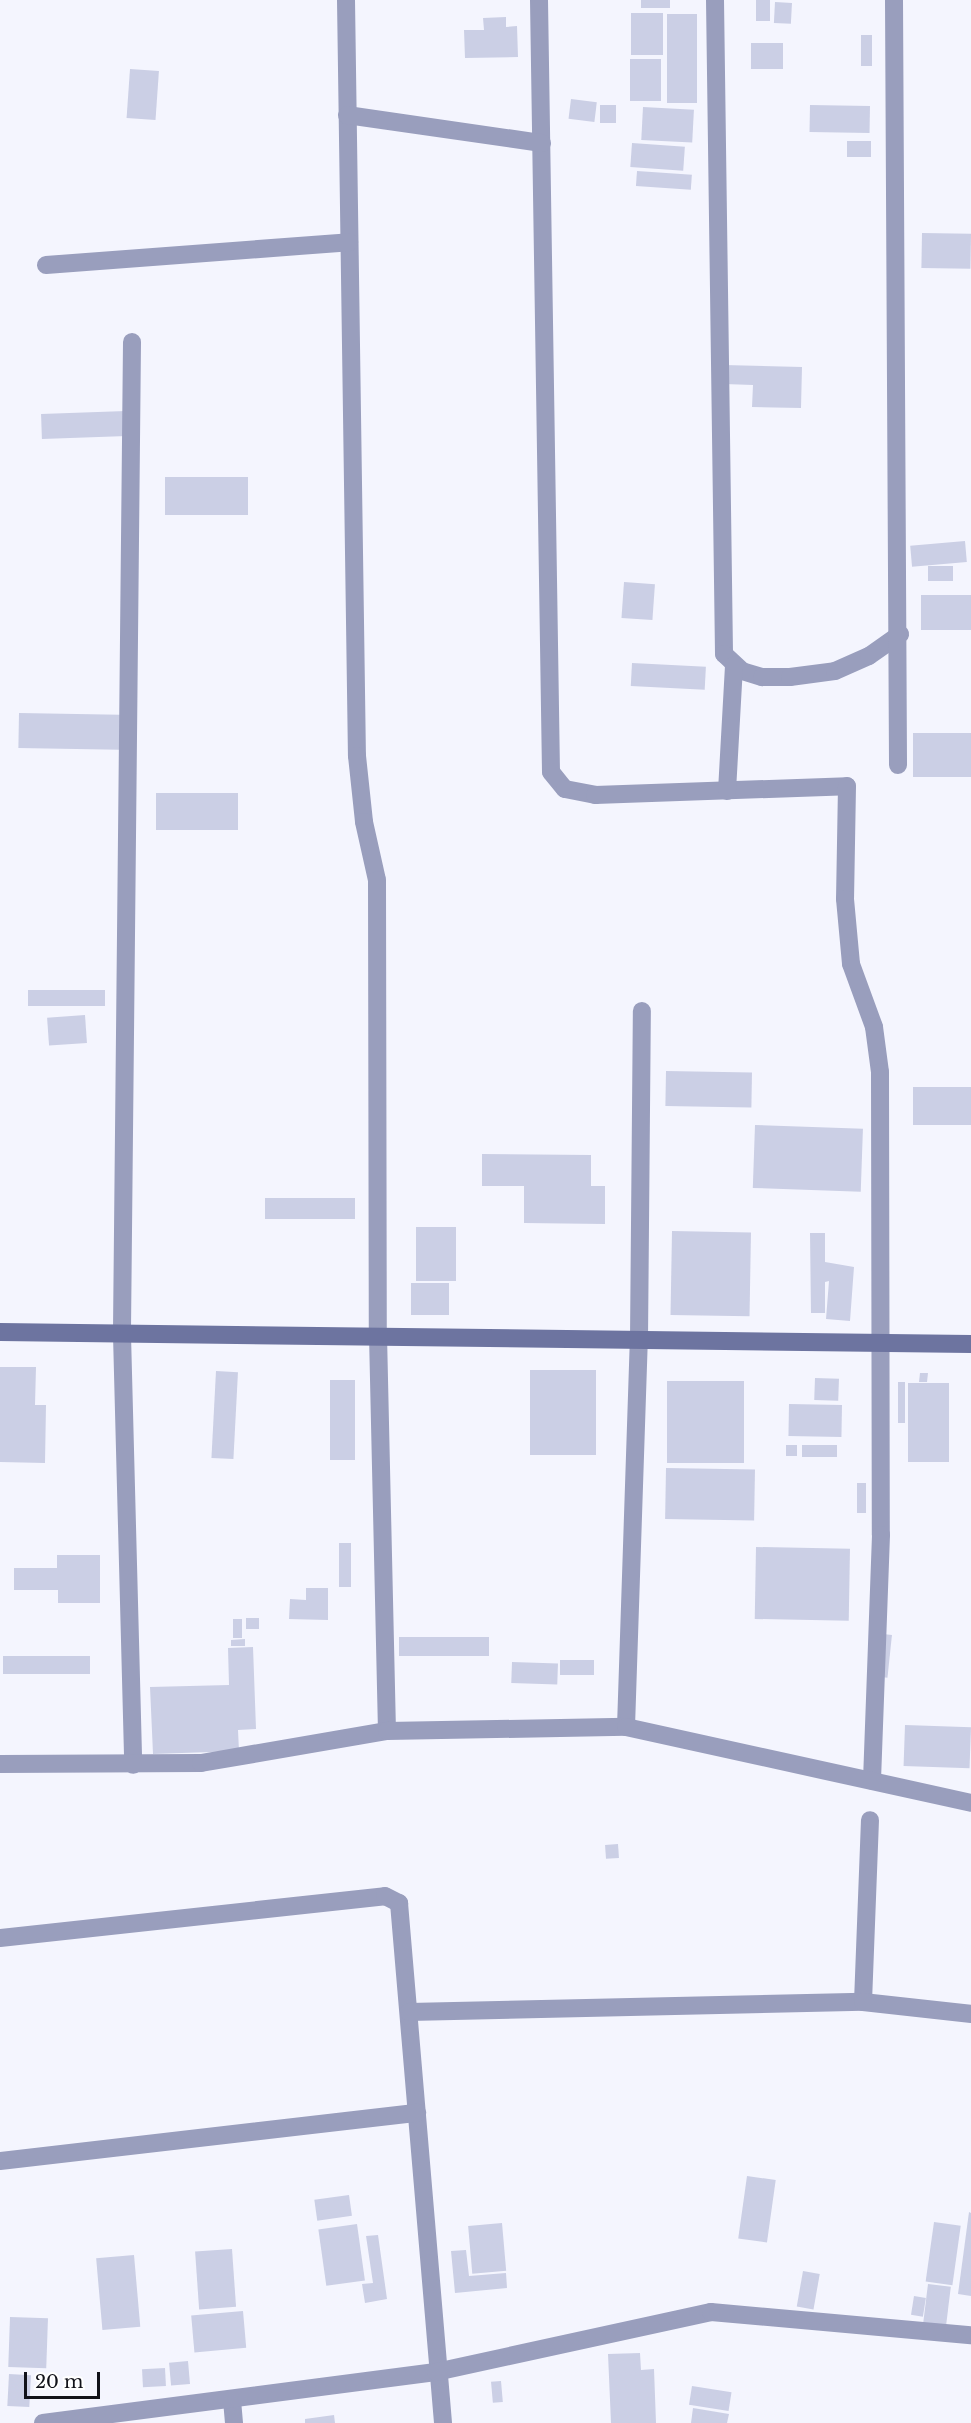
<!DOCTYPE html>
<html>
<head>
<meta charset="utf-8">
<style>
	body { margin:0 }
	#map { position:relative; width:971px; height:2423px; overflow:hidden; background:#f4f5fe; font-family:"Libre Baskerville",serif }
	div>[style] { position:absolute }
	.building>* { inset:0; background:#cbcfe5; transform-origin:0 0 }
	.street>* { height:18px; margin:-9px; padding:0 9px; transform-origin:9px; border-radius:9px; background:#999ebd }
	.secondary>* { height:18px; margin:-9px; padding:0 9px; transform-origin:9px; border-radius:9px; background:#6d74a0 }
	span { translate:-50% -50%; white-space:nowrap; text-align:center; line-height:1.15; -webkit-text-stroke:5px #fff; paint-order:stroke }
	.scale { position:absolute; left:24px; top:2372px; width:76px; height:27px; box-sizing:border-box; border:3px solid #111219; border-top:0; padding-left:8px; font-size:18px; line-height:21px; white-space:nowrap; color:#111219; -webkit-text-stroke:4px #fff; paint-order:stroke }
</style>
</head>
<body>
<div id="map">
	<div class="building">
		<i style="left:641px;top:0;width:29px;height:8px"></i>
		<i style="left:756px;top:0;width:14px;height:21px"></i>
		<i style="left:775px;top:2px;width:17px;height:21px;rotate:3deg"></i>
		<i style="left:631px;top:13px;width:32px;height:42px"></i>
		<i style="left:667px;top:14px;width:30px;height:89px"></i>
		<i style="clip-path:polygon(506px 17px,506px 27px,517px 26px,518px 57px,465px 58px,464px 30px,484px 30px,483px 18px)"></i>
		<i style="left:861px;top:35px;width:11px;height:31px"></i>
		<i style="left:783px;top:43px;width:26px;height:32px;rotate:90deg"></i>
		<i style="left:630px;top:59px;width:31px;height:42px"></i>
		<i style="left:130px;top:69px;width:29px;height:49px;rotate:4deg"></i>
		<i style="left:571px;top:99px;width:26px;height:20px;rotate:7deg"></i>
		<i style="left:600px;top:105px;width:16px;height:18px"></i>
		<i style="left:810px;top:105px;width:60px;height:27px;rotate:1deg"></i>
		<i style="left:643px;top:107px;width:51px;height:33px;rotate:3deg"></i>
		<i style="left:847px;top:141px;width:24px;height:16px"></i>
		<i style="left:632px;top:143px;width:53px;height:24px;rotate:4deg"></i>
		<i style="left:637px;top:171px;width:55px;height:15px;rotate:4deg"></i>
		<i style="left:922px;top:233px;width:49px;height:35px;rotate:1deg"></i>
		<i style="clip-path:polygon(724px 365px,802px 367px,801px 408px,752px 407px,753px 385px,724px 384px)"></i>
		<i style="left:126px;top:411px;width:25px;height:85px;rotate:88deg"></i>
		<i style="left:165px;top:477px;width:83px;height:38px"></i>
		<i style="left:965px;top:541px;width:21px;height:55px;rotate:85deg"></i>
		<i style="left:928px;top:566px;width:25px;height:15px"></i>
		<i style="left:624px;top:582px;width:31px;height:36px;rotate:4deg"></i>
		<i style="left:971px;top:595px;width:35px;height:50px;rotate:90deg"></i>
		<i style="left:632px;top:663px;width:74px;height:23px;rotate:3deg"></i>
		<i style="left:19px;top:713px;width:101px;height:35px;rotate:1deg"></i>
		<i style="left:913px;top:733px;width:58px;height:44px"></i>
		<i style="left:156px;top:793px;width:82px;height:37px"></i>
		<i style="left:105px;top:990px;width:16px;height:77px;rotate:90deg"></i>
		<i style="left:85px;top:1015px;width:28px;height:38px;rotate:86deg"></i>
		<i style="left:666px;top:1071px;width:86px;height:35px;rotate:1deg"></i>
		<i style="left:971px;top:1087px;width:38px;height:58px;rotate:90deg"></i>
		<i style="left:755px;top:1125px;width:108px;height:63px;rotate:2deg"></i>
		<i style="clip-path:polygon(482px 1154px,591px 1155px,591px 1186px,605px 1186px,605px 1224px,524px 1223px,524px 1186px,482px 1186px)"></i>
		<i style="left:355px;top:1198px;width:21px;height:90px;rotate:90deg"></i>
		<i style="left:416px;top:1227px;width:40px;height:54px"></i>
		<i style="left:672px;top:1231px;width:79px;height:84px;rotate:1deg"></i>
		<i style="clip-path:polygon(810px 1233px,825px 1233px,825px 1262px,854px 1267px,850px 1321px,826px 1319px,829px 1281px,825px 1282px,825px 1313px,811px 1313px)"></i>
		<i style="left:449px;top:1283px;width:32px;height:38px;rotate:90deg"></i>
		<i style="clip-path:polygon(0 1367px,36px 1367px,35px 1405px,46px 1405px,45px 1463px,0 1462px)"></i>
		<i style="left:530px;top:1370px;width:66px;height:85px"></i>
		<i style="left:216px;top:1371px;width:22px;height:87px;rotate:3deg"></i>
		<i style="clip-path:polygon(920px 1373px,928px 1373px,927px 1382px,919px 1382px)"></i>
		<i style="left:815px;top:1378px;width:24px;height:22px;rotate:2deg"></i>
		<i style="left:330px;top:1380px;width:25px;height:80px"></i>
		<i style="left:667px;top:1381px;width:77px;height:82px"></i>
		<i style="left:898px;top:1382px;width:7px;height:41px"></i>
		<i style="left:908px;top:1383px;width:41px;height:79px"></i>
		<i style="left:789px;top:1404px;width:53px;height:32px;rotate:1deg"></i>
		<i style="left:797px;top:1445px;width:11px;height:11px;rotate:90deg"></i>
		<i style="left:802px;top:1445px;width:35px;height:12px"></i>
		<i style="left:666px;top:1468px;width:89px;height:51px;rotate:1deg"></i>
		<i style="left:857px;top:1483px;width:9px;height:30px"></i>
		<i style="left:339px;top:1543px;width:12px;height:44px"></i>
		<i style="left:756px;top:1547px;width:94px;height:72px;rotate:1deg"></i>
		<i style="clip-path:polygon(57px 1555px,100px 1555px,100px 1603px,58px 1603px,58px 1590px,14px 1590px,14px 1568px,57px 1568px)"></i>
		<i style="clip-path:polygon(306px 1588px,328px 1588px,328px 1620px,289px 1619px,290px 1599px,306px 1600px)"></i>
		<i style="left:246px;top:1618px;width:13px;height:11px"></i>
		<i style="left:242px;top:1619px;width:19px;height:9px;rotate:90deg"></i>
		<i style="left:883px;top:1634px;width:9px;height:43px;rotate:6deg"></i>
		<i style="left:489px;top:1637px;width:19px;height:90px;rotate:90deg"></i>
		<i style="clip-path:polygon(245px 1639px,245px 1646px,231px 1646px,231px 1640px)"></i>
		<i style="clip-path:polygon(253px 1647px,256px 1729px,238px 1730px,239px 1751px,153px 1754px,150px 1687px,229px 1685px,228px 1648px)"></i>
		<i style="left:90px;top:1656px;width:18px;height:87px;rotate:90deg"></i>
		<i style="left:594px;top:1660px;width:15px;height:34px;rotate:90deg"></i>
		<i style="left:512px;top:1662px;width:46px;height:21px;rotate:2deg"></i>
		<i style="left:905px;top:1725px;width:66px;height:41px;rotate:2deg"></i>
		<i style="left:618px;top:1844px;width:14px;height:13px;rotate:86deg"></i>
		<i style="left:747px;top:2176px;width:29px;height:63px;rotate:8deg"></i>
		<i style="left:349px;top:2195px;width:21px;height:35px;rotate:82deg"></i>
		<i style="clip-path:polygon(969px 2212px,971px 2213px,971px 2296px,958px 2294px)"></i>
		<i style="left:934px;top:2222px;width:27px;height:60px;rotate:8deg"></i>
		<i style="left:502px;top:2223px;width:48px;height:34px;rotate:85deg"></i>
		<i style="left:357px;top:2224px;width:57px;height:39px;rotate:82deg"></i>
		<i style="clip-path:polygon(378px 2235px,387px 2299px,365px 2303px,362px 2284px,373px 2283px,366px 2236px)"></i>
		<i style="left:232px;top:2249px;width:58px;height:37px;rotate:86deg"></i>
		<i style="clip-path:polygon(466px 2250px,469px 2276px,506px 2273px,507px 2288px,455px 2293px,451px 2251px)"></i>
		<i style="left:134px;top:2255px;width:72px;height:38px;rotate:85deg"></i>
		<i style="left:803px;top:2271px;width:17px;height:36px;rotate:10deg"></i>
		<i style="left:928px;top:2284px;width:23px;height:39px;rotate:7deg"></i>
		<i style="left:914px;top:2296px;width:12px;height:19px;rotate:9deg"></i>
		<i style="left:243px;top:2311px;width:37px;height:52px;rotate:85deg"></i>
		<i style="left:10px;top:2317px;width:38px;height:50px;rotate:2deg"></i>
		<i style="clip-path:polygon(640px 2353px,641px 2370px,654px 2369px,656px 2423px,611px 2423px,608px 2354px)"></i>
		<i style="left:188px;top:2361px;width:23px;height:19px;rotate:85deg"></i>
		<i style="left:165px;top:2368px;width:18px;height:23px;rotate:87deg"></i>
		<i style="left:9px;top:2374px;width:22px;height:32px;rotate:3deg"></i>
		<i style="left:501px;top:2381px;width:21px;height:10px;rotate:85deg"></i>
		<i style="left:692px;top:2386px;width:40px;height:19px;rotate:9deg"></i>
		<i style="clip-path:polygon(693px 2408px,729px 2414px,727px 2423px,691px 2423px)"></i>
		<i style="clip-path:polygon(334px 2415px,335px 2423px,305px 2423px,305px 2419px)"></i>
	</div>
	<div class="street">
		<i style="left:346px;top:0;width:756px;rotate:89.17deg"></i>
		<i style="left:357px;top:756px;width:66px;rotate:83.9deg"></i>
		<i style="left:364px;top:822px;width:59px;rotate:77.4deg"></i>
		<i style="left:377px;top:880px;width:455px;rotate:89.9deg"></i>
		<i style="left:378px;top:1335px;width:396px;rotate:88.7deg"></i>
		<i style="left:539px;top:0;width:772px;rotate:89.11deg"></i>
		<i style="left:551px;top:772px;width:22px;rotate:51deg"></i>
		<i style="left:565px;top:789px;width:31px;rotate:11deg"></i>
		<i style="left:595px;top:795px;width:252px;rotate:-2deg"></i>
		<i style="left:847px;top:786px;width:113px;rotate:91deg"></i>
		<i style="left:845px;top:899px;width:65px;rotate:84.7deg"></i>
		<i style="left:851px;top:964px;width:67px;rotate:69.9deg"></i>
		<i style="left:874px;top:1027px;width:45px;rotate:82.4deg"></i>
		<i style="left:880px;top:1072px;width:463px;rotate:89.9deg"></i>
		<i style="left:881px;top:1535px;width:246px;rotate:92.1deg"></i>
		<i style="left:715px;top:0;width:654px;rotate:89.21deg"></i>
		<i style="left:724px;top:654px;width:25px;rotate:43deg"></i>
		<i style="left:742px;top:671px;width:21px;rotate:17deg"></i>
		<i style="left:762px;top:677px;width:28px"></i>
		<i style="left:790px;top:677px;width:45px;rotate:-7.6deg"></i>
		<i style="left:835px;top:671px;width:37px;rotate:-24deg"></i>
		<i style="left:869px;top:656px;width:38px;rotate:-35deg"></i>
		<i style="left:894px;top:0;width:765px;rotate:89.7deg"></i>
		<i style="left:347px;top:115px;width:197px;rotate:8.2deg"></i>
		<i style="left:46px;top:265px;width:304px;rotate:-4.3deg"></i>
		<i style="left:132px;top:342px;width:993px;rotate:90.58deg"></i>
		<i style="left:122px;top:1335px;width:430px;rotate:88.5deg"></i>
		<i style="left:727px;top:791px;width:126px;rotate:-86.8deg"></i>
		<i style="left:626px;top:1727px;width:388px;rotate:-88.1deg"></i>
		<i style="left:639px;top:1339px;width:328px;rotate:-89.5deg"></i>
		<i style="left:0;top:1764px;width:201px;rotate:-0.3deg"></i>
		<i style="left:201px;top:1763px;width:189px;rotate:-9.8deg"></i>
		<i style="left:387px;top:1731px;width:239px;rotate:-1deg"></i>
		<i style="left:626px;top:1727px;width:353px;rotate:12.4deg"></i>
		<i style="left:0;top:1938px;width:387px;rotate:-6.2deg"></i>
		<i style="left:385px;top:1896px;width:16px;rotate:27deg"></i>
		<i style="left:399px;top:1903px;width:522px;rotate:85.16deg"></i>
		<i style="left:863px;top:2002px;width:182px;rotate:-87.8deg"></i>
		<i style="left:409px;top:2012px;width:454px;rotate:-1.3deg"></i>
		<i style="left:863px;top:2002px;width:109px;rotate:6.3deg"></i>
		<i style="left:0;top:2161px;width:420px;rotate:-6.6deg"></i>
		<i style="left:232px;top:2400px;width:23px;rotate:85deg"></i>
		<i style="left:43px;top:2423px;width:396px;rotate:-7.4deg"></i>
		<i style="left:436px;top:2372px;width:281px;rotate:-12.3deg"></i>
		<i style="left:711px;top:2312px;width:261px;rotate:5.1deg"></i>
	</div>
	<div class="secondary">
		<i style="left:0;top:1332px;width:971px;rotate:0.71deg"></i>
	</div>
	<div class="scale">20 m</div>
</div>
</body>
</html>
